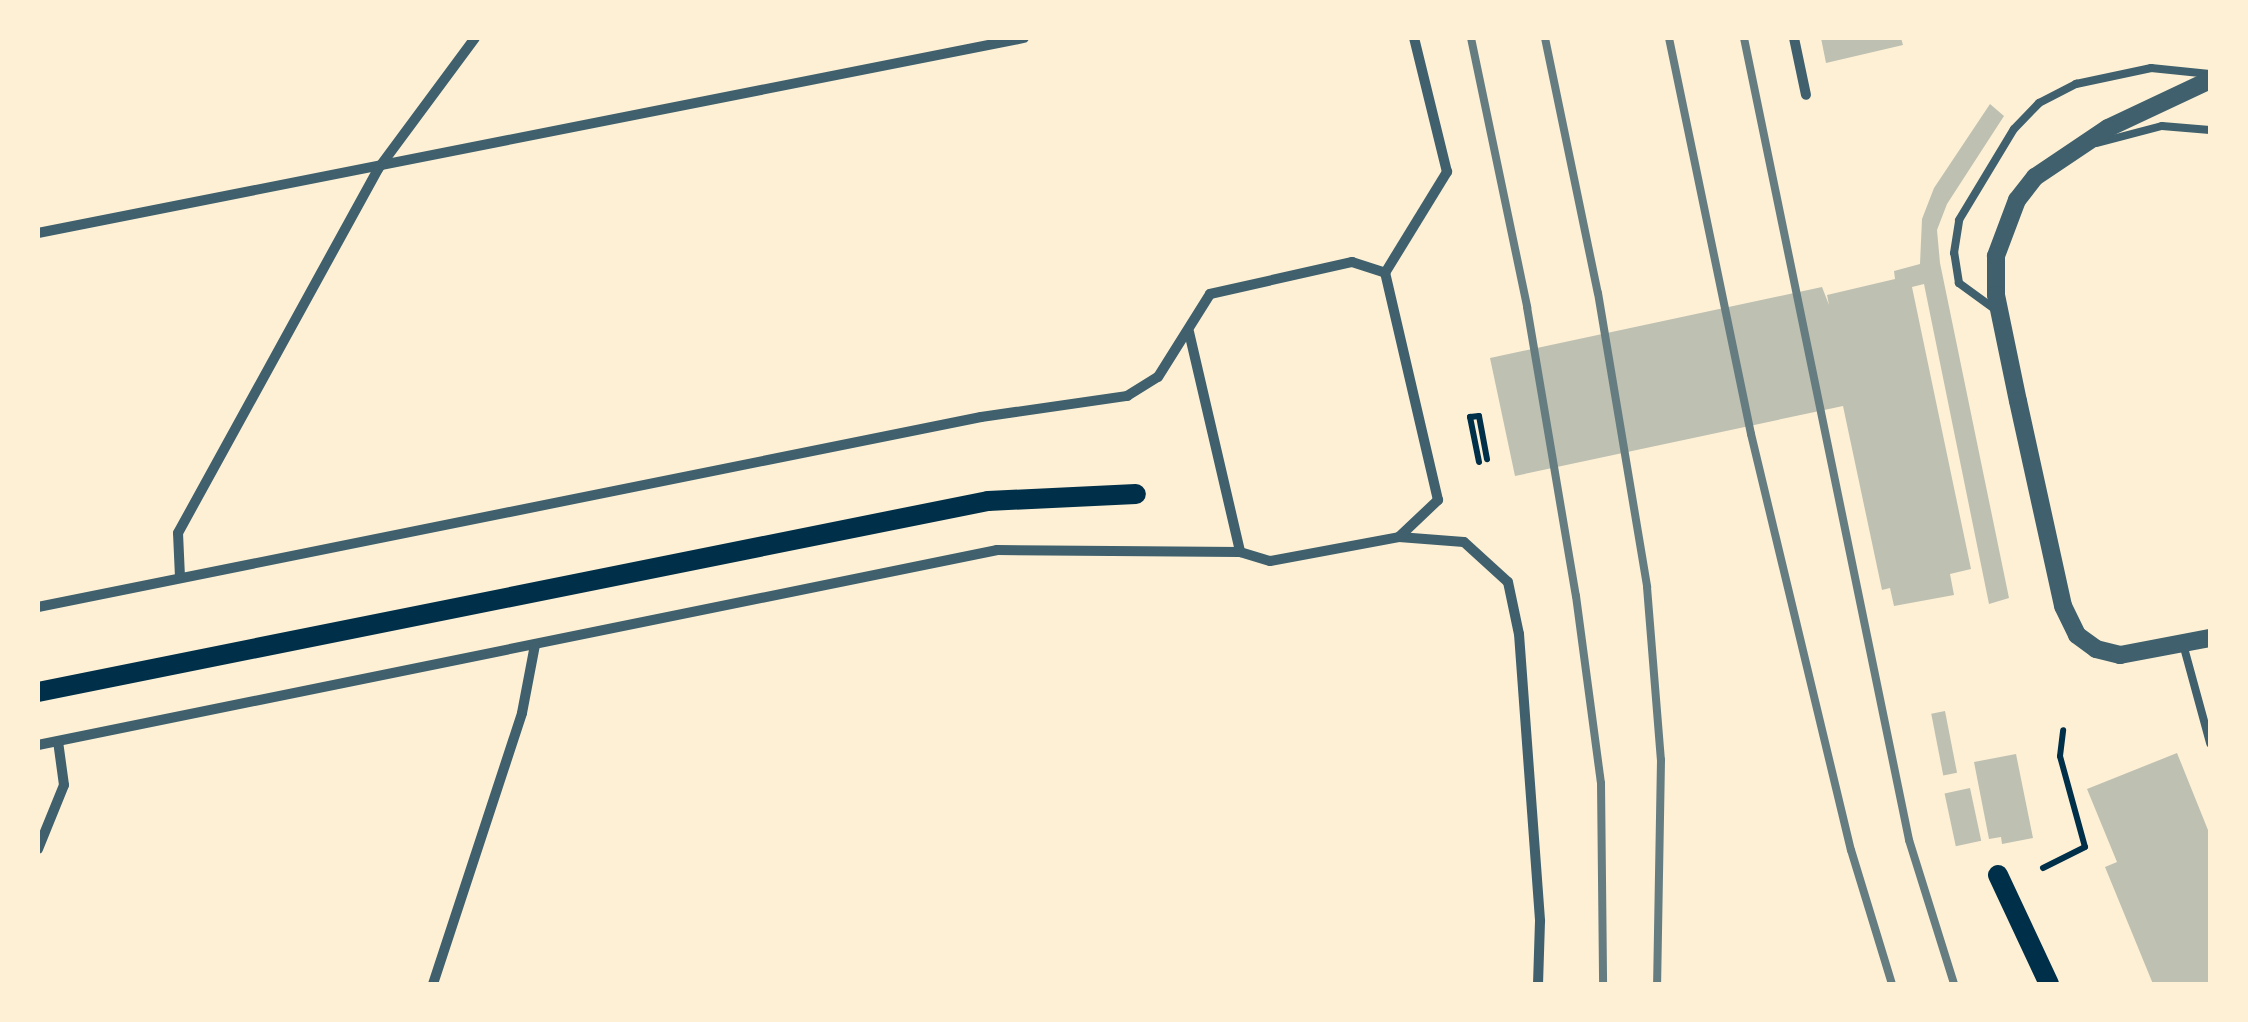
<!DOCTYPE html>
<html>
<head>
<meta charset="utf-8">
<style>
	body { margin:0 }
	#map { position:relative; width:2248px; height:1022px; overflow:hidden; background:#fdf0d5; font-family:Lato,sans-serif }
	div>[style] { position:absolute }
	.building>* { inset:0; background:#bec0b2; transform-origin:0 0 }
	.path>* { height:6px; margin:-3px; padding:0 3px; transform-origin:3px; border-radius:3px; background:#003049 }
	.service>* { height:8px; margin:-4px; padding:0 4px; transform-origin:4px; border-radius:4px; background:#3f606c }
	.minor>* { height:10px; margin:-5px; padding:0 5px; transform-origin:5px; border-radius:5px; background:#3f606c }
	.tertiary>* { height:18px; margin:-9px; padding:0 9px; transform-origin:9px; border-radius:9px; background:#3f606c }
	.secondary>* { height:20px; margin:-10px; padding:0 10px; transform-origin:10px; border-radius:10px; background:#003049 }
	.rail>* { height:8px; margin:-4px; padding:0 4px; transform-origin:4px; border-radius:4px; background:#657d81 }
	span { translate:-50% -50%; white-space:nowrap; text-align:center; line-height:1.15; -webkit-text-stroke:8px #fdf0d5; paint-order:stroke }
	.frame { position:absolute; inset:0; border:40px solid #fdf0d5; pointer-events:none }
</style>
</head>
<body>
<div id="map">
	<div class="building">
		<i style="clip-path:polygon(1821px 38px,1901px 38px,1903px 45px,1826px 63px)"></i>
		<i style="clip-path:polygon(1990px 104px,2004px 116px,1947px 204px,1937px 230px,1940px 263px,2009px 598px,1989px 604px,1924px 284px,1912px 287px,1971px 569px,1950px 574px,1954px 595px,1894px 606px,1890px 588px,1882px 590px,1843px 406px,1515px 476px,1490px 358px,1822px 287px,1829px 305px,1827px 295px,1895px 279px,1894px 271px,1920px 264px,1922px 219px,1934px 188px)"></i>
		<i style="left:1945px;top:711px;width:63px;height:14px;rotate:79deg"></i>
		<i style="clip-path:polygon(2177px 753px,2210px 835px,2210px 984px,2153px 984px,2105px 867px,2117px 862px,2087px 789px)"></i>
		<i style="clip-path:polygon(2016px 754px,2033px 838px,2002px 844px,2001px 837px,1989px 839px,1974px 762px)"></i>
		<i style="left:1970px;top:788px;width:54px;height:26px;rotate:78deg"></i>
	</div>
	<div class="path">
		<i style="left:1479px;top:462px;width:46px;rotate:-101.3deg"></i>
		<i style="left:1470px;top:417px;width:9px;rotate:-6deg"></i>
		<i style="left:1479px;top:416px;width:44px;rotate:79.5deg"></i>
		<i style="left:2043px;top:868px;width:47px;rotate:-26.6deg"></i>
		<i style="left:2085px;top:847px;width:94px;rotate:-105.4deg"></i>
		<i style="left:2060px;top:756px;width:26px;rotate:-83deg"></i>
	</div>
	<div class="service">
		<i style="left:2097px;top:143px;width:67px;rotate:-14.7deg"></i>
		<i style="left:2162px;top:126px;width:48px;rotate:4.8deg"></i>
		<i style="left:1996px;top:310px;width:46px;rotate:-143.9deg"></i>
		<i style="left:1959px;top:283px;width:30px;rotate:-99deg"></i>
		<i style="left:1954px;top:253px;width:33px;rotate:-81deg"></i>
		<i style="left:1959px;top:220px;width:106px;rotate:-58.9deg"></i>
		<i style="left:2014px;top:129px;width:36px;rotate:-46deg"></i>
		<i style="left:2039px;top:103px;width:42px;rotate:-27.2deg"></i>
		<i style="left:2076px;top:84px;width:77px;rotate:-12deg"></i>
		<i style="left:2151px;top:68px;width:59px;rotate:5.8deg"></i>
		<i style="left:2183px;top:644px;width:103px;rotate:74.7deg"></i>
	</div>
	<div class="minor">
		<i style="left:1794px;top:38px;width:58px;rotate:78.1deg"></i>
		<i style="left:38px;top:233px;width:1005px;rotate:-11.19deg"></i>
		<i style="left:1189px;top:332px;width:226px;rotate:76.9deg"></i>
		<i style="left:1399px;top:537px;width:65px;rotate:4.4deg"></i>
		<i style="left:1464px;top:542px;width:59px;rotate:42.3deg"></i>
		<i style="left:1508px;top:582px;width:53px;rotate:78.1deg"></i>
		<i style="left:1519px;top:634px;width:288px;rotate:85.8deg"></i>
		<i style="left:1540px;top:921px;width:63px;rotate:91.8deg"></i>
		<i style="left:180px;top:577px;width:44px;rotate:-92.6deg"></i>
		<i style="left:178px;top:533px;width:415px;rotate:-61.2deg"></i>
		<i style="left:378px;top:169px;width:163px;rotate:-53.5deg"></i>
		<i style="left:38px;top:607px;width:962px;rotate:-11.39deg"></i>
		<i style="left:981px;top:417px;width:148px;rotate:-8.2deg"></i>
		<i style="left:1127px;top:396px;width:36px;rotate:-32deg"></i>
		<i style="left:1158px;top:377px;width:98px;rotate:-57.9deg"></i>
		<i style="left:1210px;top:294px;width:146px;rotate:-12.7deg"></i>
		<i style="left:1352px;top:262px;width:35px;rotate:18deg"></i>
		<i style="left:38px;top:745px;width:979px;rotate:-11.49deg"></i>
		<i style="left:997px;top:550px;width:243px;rotate:0.5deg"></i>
		<i style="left:1240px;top:552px;width:31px;rotate:17deg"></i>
		<i style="left:1270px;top:561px;width:131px;rotate:-10.5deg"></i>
		<i style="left:1399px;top:537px;width:54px;rotate:-43.5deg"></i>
		<i style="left:1438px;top:500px;width:233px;rotate:-103.1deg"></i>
		<i style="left:1385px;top:273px;width:119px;rotate:-58.5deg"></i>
		<i style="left:1447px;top:172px;width:138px;rotate:-103.8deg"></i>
		<i style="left:38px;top:849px;width:69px;rotate:-67.9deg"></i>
		<i style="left:64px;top:785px;width:44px;rotate:-97.8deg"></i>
		<i style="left:433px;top:984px;width:285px;rotate:-71.8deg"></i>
		<i style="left:522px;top:713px;width:69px;rotate:-79.2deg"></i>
	</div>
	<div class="tertiary">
		<i style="left:2210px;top:80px;width:113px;rotate:154.8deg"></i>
		<i style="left:2108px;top:128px;width:88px;rotate:146.1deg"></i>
		<i style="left:2035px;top:177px;width:29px;rotate:128deg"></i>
		<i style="left:2017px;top:200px;width:60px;rotate:110.6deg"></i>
		<i style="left:1996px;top:256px;width:39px;rotate:90deg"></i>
		<i style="left:1996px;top:295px;width:108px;rotate:78.3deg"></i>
		<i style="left:2018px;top:401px;width:210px;rotate:77.6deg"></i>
		<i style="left:2063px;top:606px;width:32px;rotate:64deg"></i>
		<i style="left:2077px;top:635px;width:24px;rotate:36deg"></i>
		<i style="left:2096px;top:649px;width:25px;rotate:14deg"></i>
		<i style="left:2120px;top:655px;width:92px;rotate:-10.7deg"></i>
	</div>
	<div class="secondary">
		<i style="left:38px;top:692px;width:969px;rotate:-11.37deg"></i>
		<i style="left:988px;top:501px;width:148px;rotate:-2.7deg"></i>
		<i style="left:1998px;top:875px;width:120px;rotate:64.9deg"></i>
	</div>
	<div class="rail">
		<i style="left:1471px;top:38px;width:275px;rotate:78.2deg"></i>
		<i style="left:1527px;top:307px;width:293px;rotate:80.4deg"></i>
		<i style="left:1576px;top:596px;width:189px;rotate:82.4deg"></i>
		<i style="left:1601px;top:783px;width:201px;rotate:89.4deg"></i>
		<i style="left:1545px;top:38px;width:260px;rotate:78.3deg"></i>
		<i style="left:1598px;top:293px;width:298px;rotate:80.5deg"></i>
		<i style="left:1647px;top:587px;width:174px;rotate:85.4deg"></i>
		<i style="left:1661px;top:760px;width:224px;rotate:91deg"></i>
		<i style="left:1669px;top:38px;width:404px;rotate:78.3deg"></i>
		<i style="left:1751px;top:434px;width:428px;rotate:76.5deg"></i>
		<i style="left:1851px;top:850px;width:140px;rotate:73deg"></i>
		<i style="left:1744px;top:38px;width:819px;rotate:78.37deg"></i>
		<i style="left:1909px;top:840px;width:151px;rotate:72.6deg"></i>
	</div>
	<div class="frame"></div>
</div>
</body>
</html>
